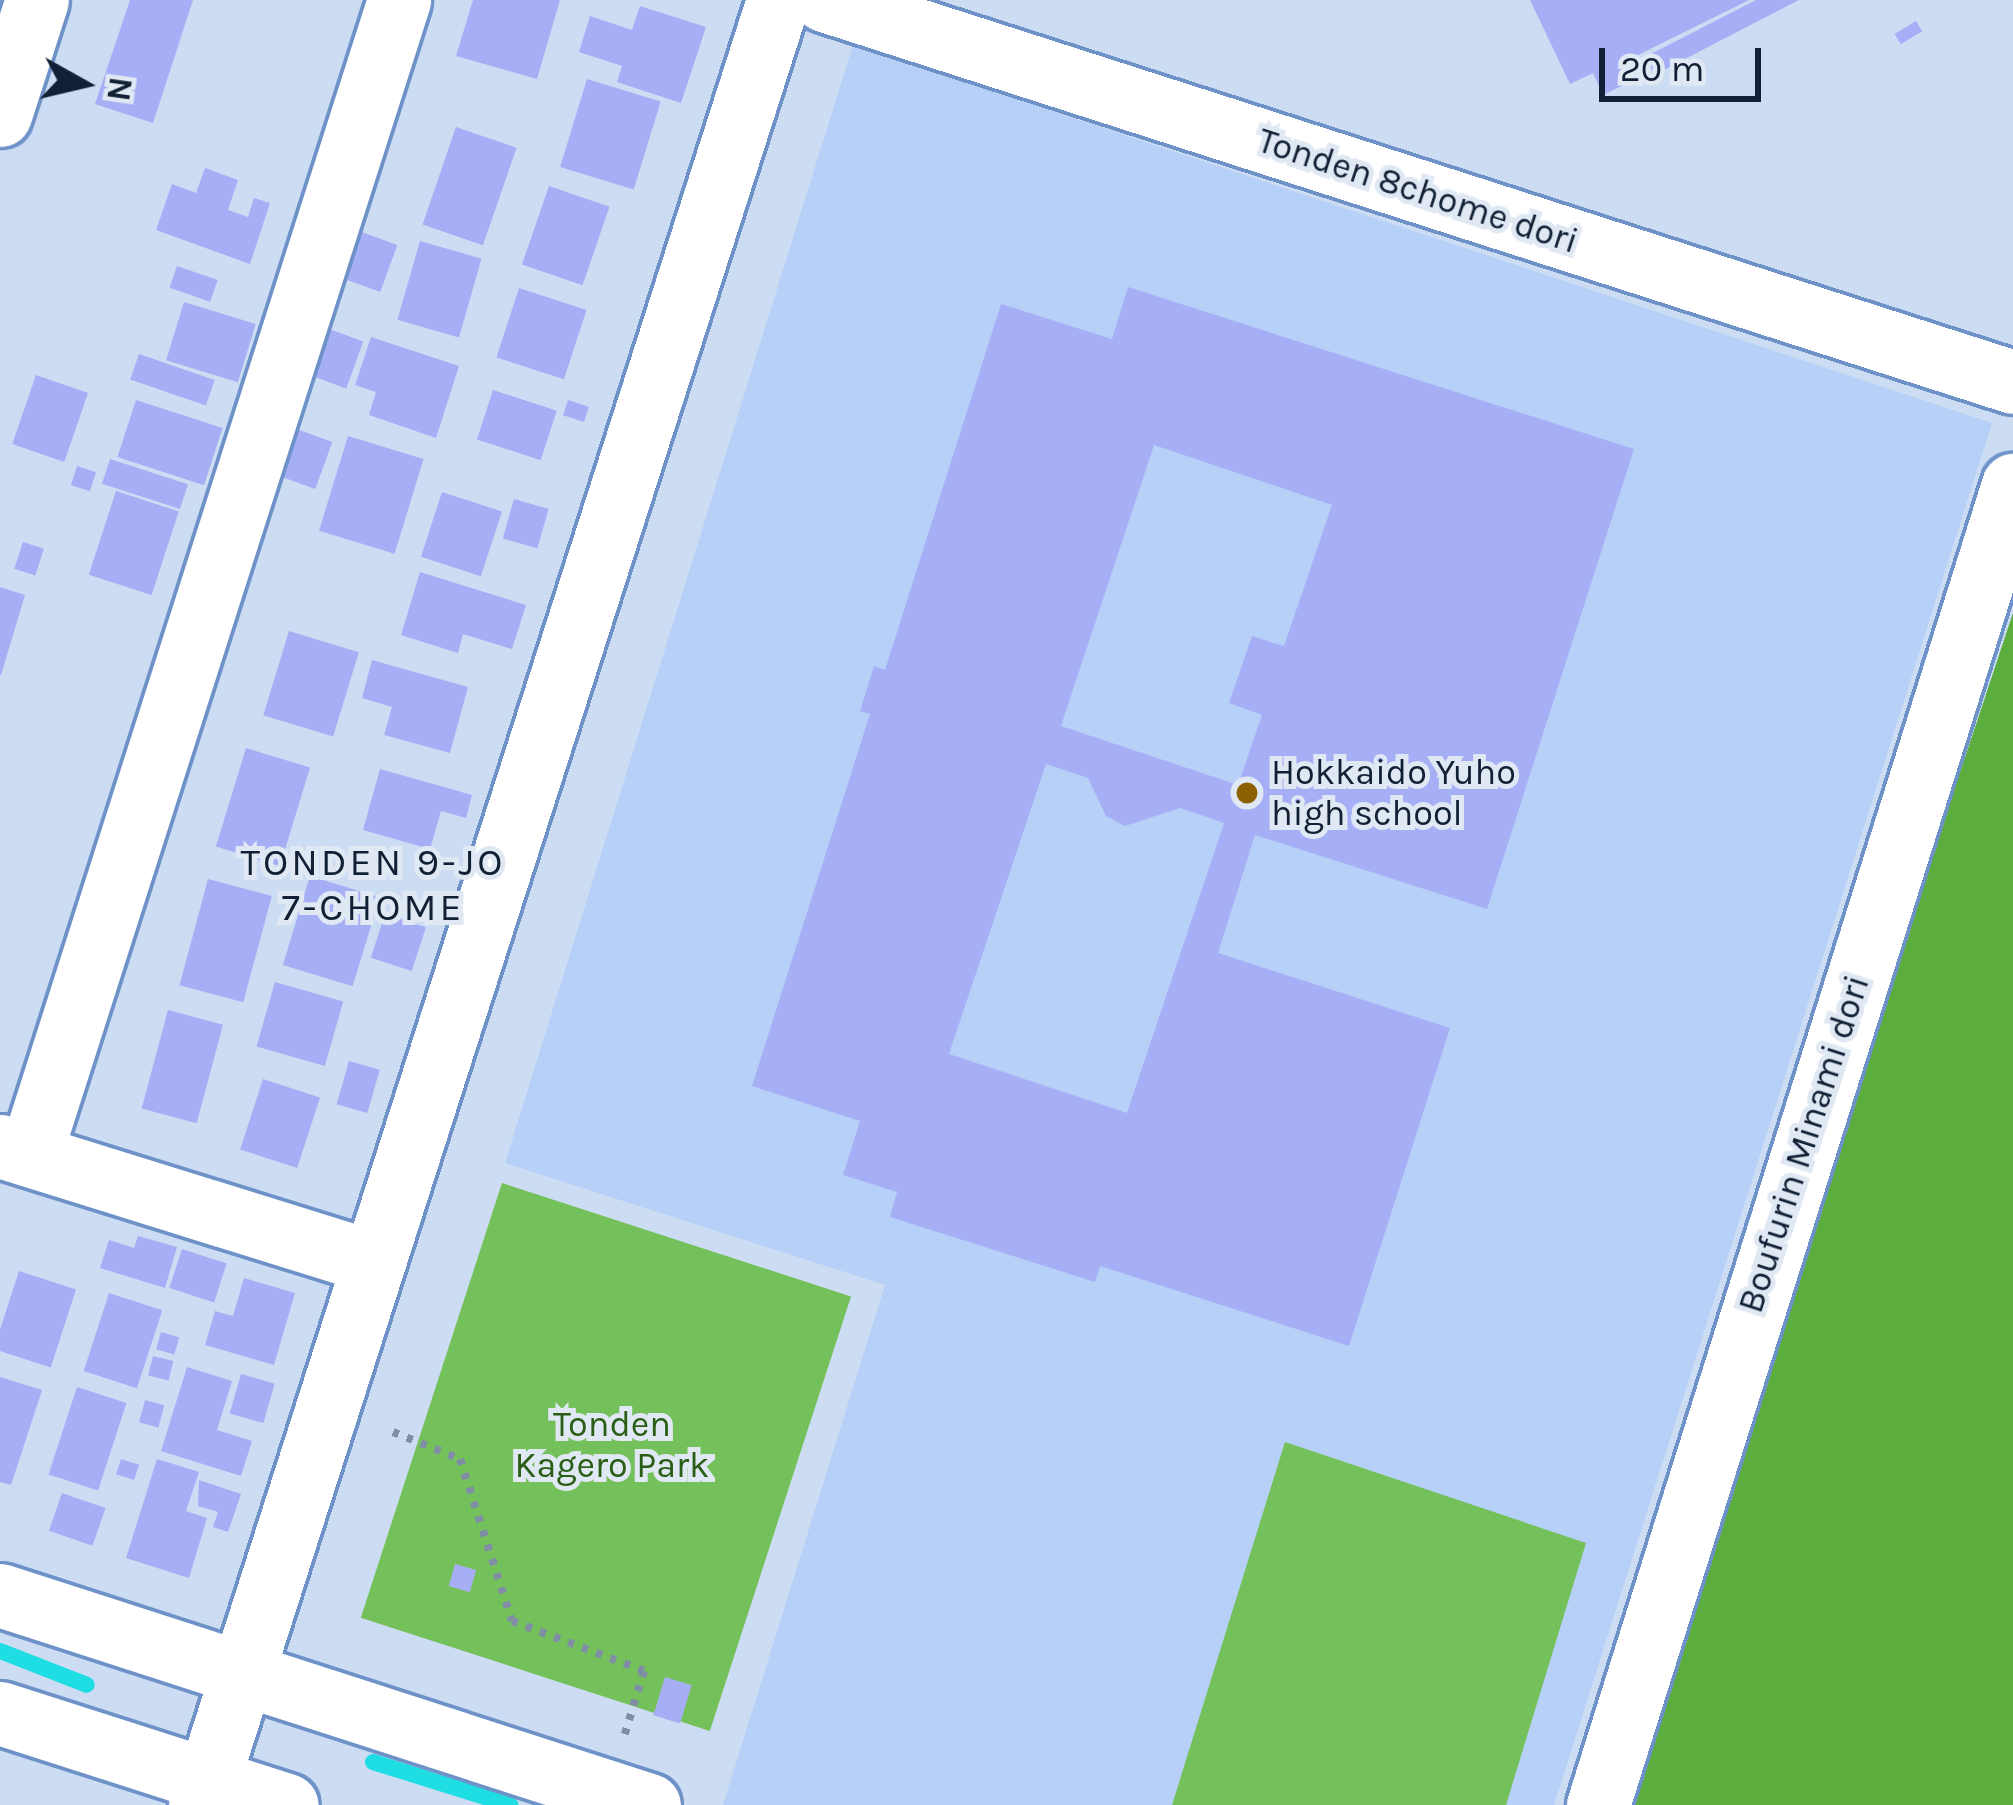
<!DOCTYPE html>
<html>
<head>
<meta charset="utf-8">
<style>
	body { margin:0 }
	#map { position:relative; width:2013px; height:1805px; overflow:hidden; background:#ccdcf3; font-family:Karla,sans-serif }
	div>[style] { position:absolute }
	.built>* { inset:0; background:#b7d0f7 }
	.green>* { inset:0; background:#74c05a; transform-origin:0 0 }
	.forest>* { inset:0; background:#5bad3d }
	.stream>* { height:16px; margin:-8px; padding:0 8px; transform-origin:8px; border-radius:8px; background:#1edde3 }
	.building>* { inset:0; background:#a6aff6; transform-origin:0 0 }
	.path>* { height:8px; margin-top:-4px; transform-origin:0; background:repeating-linear-gradient(90deg,#7f8ea5 0 6px,transparent 0 15px) }
	.roads { filter:drop-shadow(3px 0 #6e92c8) drop-shadow(-3px 0 #6e92c8) drop-shadow(0 3px #6e92c8) drop-shadow(0 -3px #6e92c8) }
	.minor>* { height:63px; margin:-31.5px; padding:0 31.5px; transform-origin:31.5px; border-radius:31.5px; background:#fff }
	.dots>* { width:33px; height:33px; translate:-50% -50%; box-sizing:border-box; border:6px solid #e0e8f4; border-radius:50% }
	span { translate:-50% -50%; white-space:nowrap; text-align:center; line-height:1.15; -webkit-text-stroke:10px #e0e8f4; paint-order:stroke }
	.street-label { font-size:36px; color:#122036 }
	.poi-label { font-size:36px; color:#122036 }
	.left { translate:0 -50%; text-align:left }
	.park-label { font-size:36px; color:#295e14 }
	.neighbourhood-label { font-size:39px; color:#122036; letter-spacing:3px }
	.north { position:absolute; left:24px; top:24px; width:120px; height:120px; -webkit-text-stroke:9px #e0e8f4; paint-order:stroke; rotate:98deg; font-size:33px; font-weight:700; line-height:48px; text-align:center; color:#122036 }
	.north::after { content:''; display:block; margin:auto; width:42px; height:54px; background:#122036; clip-path:polygon(50% 0,100% 100%,50% 72%,0 100%) }
	.scale { position:absolute; left:1599px; top:48px; width:162px; height:54px; box-sizing:border-box; border:6px solid #122036; border-top:0; padding-left:15px; font-size:36px; line-height:42px; white-space:nowrap; color:#122036; -webkit-text-stroke:9px #e0e8f4; paint-order:stroke }
</style>
</head>
<body>
<div id="map">
	<div class="built">
		<i style="clip-path:polygon(853px 45px,1992px 423px,1554px 1805px,723px 1805px,885px 1285px,505px 1163px)"></i>
	</div>
	<div class="green">
		<i style="left:502px;top:1183px;width:367px;height:457px;rotate:18deg"></i>
		<i style="clip-path:polygon(1285px 1442px,1586px 1543px,1506px 1805px,1172px 1805px)"></i>
	</div>
	<div class="forest">
		<i style="clip-path:polygon(2013px 613px,2013px 1805px,1622px 1805px,1826px 1176px)"></i>
	</div>
	<div class="stream">
		<i style="left:0;top:1651px;width:93px;rotate:21.3deg"></i>
		<i style="left:373px;top:1762px;width:144px;rotate:17.4deg"></i>
	</div>
	<div class="building">
		<i style="clip-path:polygon(130px 0,193px 0,153px 123px,95px 104px)"></i>
		<i style="clip-path:polygon(473px 0,560px 0,537px 79px,456px 56px)"></i>
		<i style="clip-path:polygon(1530px 0,1749px 0,1632px 58px,1640px 77px,1603px 95px,1593px 73px,1570px 84px)"></i>
		<i style="clip-path:polygon(1756px 0,1799px 0,1654px 75px,1647px 56px)"></i>
		<i style="clip-path:polygon(640px 6px,706px 27px,681px 103px,617px 82px,622px 66px,579px 52px,590px 16px,632px 30px)"></i>
		<i style="left:1916px;top:21px;width:12px;height:25px;rotate:59deg"></i>
		<i style="left:587px;top:79px;width:77px;height:92px;rotate:17deg"></i>
		<i style="left:456px;top:127px;width:64px;height:103px;rotate:19deg"></i>
		<i style="clip-path:polygon(205px 168px,238px 180px,228px 210px,248px 217px,254px 198px,270px 203px,250px 264px,156px 230px,172px 184px,196px 193px)"></i>
		<i style="left:549px;top:186px;width:64px;height:83px;rotate:19deg"></i>
		<i style="left:356px;top:230px;width:44px;height:50px;rotate:20deg"></i>
		<i style="left:420px;top:241px;width:64px;height:82px;rotate:16deg"></i>
		<i style="left:177px;top:266px;width:43px;height:23px;rotate:19deg"></i>
		<i style="clip-path:polygon(evenodd,1128px 287px,1634px 449px,1487px 909px,1255px 835px,1218px 953px,1450px 1028px,1349px 1346px,1100px 1266px,1095px 1282px,890px 1217px,897px 1192px,843px 1175px,860px 1121px,752px 1086px,870px 714px,860px 711px,874px 666px,885px 670px,1001px 304px,1112px 339px,1128px 287px,1154px 445px,1332px 505px,1284px 646px,1252px 636px,1229px 703px,1262px 715px,1238px 785px,1061px 726px,1154px 445px,1128px 287px,1046px 764px,1088px 778px,1106px 816px,1125px 826px,1180px 808px,1224px 823px,1127px 1113px,949px 1054px,1046px 764px)"></i>
		<i style="left:519px;top:288px;width:71px;height:73px;rotate:18deg"></i>
		<i style="left:184px;top:302px;width:75px;height:61px;rotate:17deg"></i>
		<i style="left:321px;top:326px;width:45px;height:50px;rotate:20deg"></i>
		<i style="clip-path:polygon(371px 337px,459px 366px,436px 438px,369px 415px,376px 392px,355px 385px)"></i>
		<i style="left:139px;top:354px;width:80px;height:27px;rotate:19deg"></i>
		<i style="left:36px;top:375px;width:55px;height:73px;rotate:19deg"></i>
		<i style="left:493px;top:390px;width:67px;height:52px;rotate:18deg"></i>
		<i style="left:136px;top:400px;width:91px;height:60px;rotate:18deg"></i>
		<i style="left:568px;top:400px;width:22px;height:16px;rotate:18deg"></i>
		<i style="left:291px;top:427px;width:44px;height:50px;rotate:20deg"></i>
		<i style="left:348px;top:436px;width:79px;height:99px;rotate:17deg"></i>
		<i style="left:110px;top:459px;width:82px;height:26px;rotate:18deg"></i>
		<i style="left:77px;top:466px;width:20px;height:20px;rotate:18deg"></i>
		<i style="left:116px;top:491px;width:66px;height:88px;rotate:18deg"></i>
		<i style="left:442px;top:492px;width:63px;height:68px;rotate:18deg"></i>
		<i style="left:514px;top:499px;width:36px;height:41px;rotate:16deg"></i>
		<i style="left:23px;top:542px;width:22px;height:28px;rotate:18deg"></i>
		<i style="clip-path:polygon(420px 572px,526px 605px,512px 649px,463px 634px,458px 653px,401px 635px)"></i>
		<i style="clip-path:polygon(0 587px,25px 595px,1px 675px,0 675px)"></i>
		<i style="left:289px;top:631px;width:73px;height:88px;rotate:17deg"></i>
		<i style="clip-path:polygon(372px 660px,468px 687px,450px 753px,384px 735px,392px 707px,362px 698px)"></i>
		<i style="left:246px;top:748px;width:67px;height:103px;rotate:17deg"></i>
		<i style="clip-path:polygon(380px 769px,472px 795px,466px 818px,441px 811px,430px 849px,363px 830px)"></i>
		<i style="left:310px;top:876px;width:73px;height:93px;rotate:17deg"></i>
		<i style="left:208px;top:879px;width:66px;height:110px;rotate:15deg"></i>
		<i style="left:385px;top:914px;width:43px;height:46px;rotate:18deg"></i>
		<i style="left:275px;top:982px;width:71px;height:67px;rotate:16deg"></i>
		<i style="left:168px;top:1010px;width:57px;height:102px;rotate:15deg"></i>
		<i style="left:349px;top:1061px;width:32px;height:45px;rotate:16deg"></i>
		<i style="left:263px;top:1079px;width:60px;height:74px;rotate:18deg"></i>
		<i style="clip-path:polygon(138px 1236px,177px 1247px,165px 1288px,100px 1268px,109px 1240px,134px 1248px)"></i>
		<i style="left:182px;top:1249px;width:47px;height:41px;rotate:18deg"></i>
		<i style="left:19px;top:1271px;width:60px;height:82px;rotate:18deg"></i>
		<i style="clip-path:polygon(244px 1278px,295px 1293px,274px 1365px,205px 1345px,215px 1311px,233px 1316px)"></i>
		<i style="left:109px;top:1293px;width:56px;height:82px;rotate:18deg"></i>
		<i style="left:161px;top:1332px;width:19px;height:18px;rotate:16deg"></i>
		<i style="left:153px;top:1356px;width:21px;height:20px;rotate:14deg"></i>
		<i style="clip-path:polygon(187px 1367px,232px 1381px,217px 1430px,252px 1441px,241px 1476px,161px 1451px)"></i>
		<i style="left:241px;top:1374px;width:35px;height:41px;rotate:16deg"></i>
		<i style="clip-path:polygon(0 1377px,42px 1390px,11px 1485px,0 1482px)"></i>
		<i style="left:77px;top:1387px;width:52px;height:92px;rotate:18deg"></i>
		<i style="left:145px;top:1400px;width:20px;height:23px;rotate:15deg"></i>
		<i style="left:121px;top:1459px;width:19px;height:16px;rotate:18deg"></i>
		<i style="clip-path:polygon(157px 1459px,199px 1472px,186px 1511px,207px 1518px,189px 1578px,126px 1558px)"></i>
		<i style="clip-path:polygon(199px 1480px,241px 1494px,228px 1532px,213px 1527px,218px 1512px,198px 1506px)"></i>
		<i style="left:62px;top:1493px;width:46px;height:40px;rotate:19deg"></i>
		<i style="left:455px;top:1564px;width:22px;height:23px;rotate:16deg"></i>
		<i style="left:665px;top:1677px;width:28px;height:40px;rotate:17deg"></i>
	</div>
	<div class="path">
		<i style="left:393px;top:1432px;width:72px;rotate:21.9deg"></i>
		<i style="left:460px;top:1459px;width:170px;rotate:72.2deg"></i>
		<i style="left:512px;top:1621px;width:141px;rotate:20.7deg"></i>
		<i style="left:644px;top:1671px;width:72px;rotate:106.9deg"></i>
	</div>
	<div class="roads">
		<div class="minor">
			<i style="left:824px;top:0;width:1249px;rotate:17.81deg"></i>
			<i style="left:0;top:115px;width:121px;rotate:-72.2deg"></i>
			<i style="left:0;top:1146px;width:390px;rotate:17.3deg"></i>
			<i style="left:30px;top:1155px;width:1213px;rotate:-72.28deg"></i>
			<i style="left:0;top:1595px;width:682px;rotate:17.93deg"></i>
			<i style="left:0;top:1713px;width:301px;rotate:17.8deg"></i>
			<i style="left:200px;top:1805px;width:1895px;rotate:-72.24deg"></i>
			<i style="left:1598px;top:1805px;width:1384px;rotate:-72.55deg"></i>
		</div>
	</div>
	<div class="dots">
		<i style="left:1247px;top:793px;background:#8b6102"></i>
	</div>
	<div class="street-label">
		<span style="left:1418px;top:191px;rotate:18deg">Tonden 8chome dori</span>
		<span style="left:1804px;top:1144px;rotate:-72deg">Boufurin Minami dori</span>
	</div>
	<div class="poi-label">
		<span class="left" style="left:1271px;top:793px">Hokkaido Yuho<br>high school</span>
	</div>
	<div class="park-label">
		<span style="left:612px;top:1445px">Tonden<br>Kagero Park</span>
	</div>
	<div class="neighbourhood-label">
		<span style="left:373px;top:885px">TONDEN 9-JO<br>7-CHOME</span>
	</div>
	<div class="north">N</div>
	<div class="scale">20 m</div>
</div>
</body>
</html>
